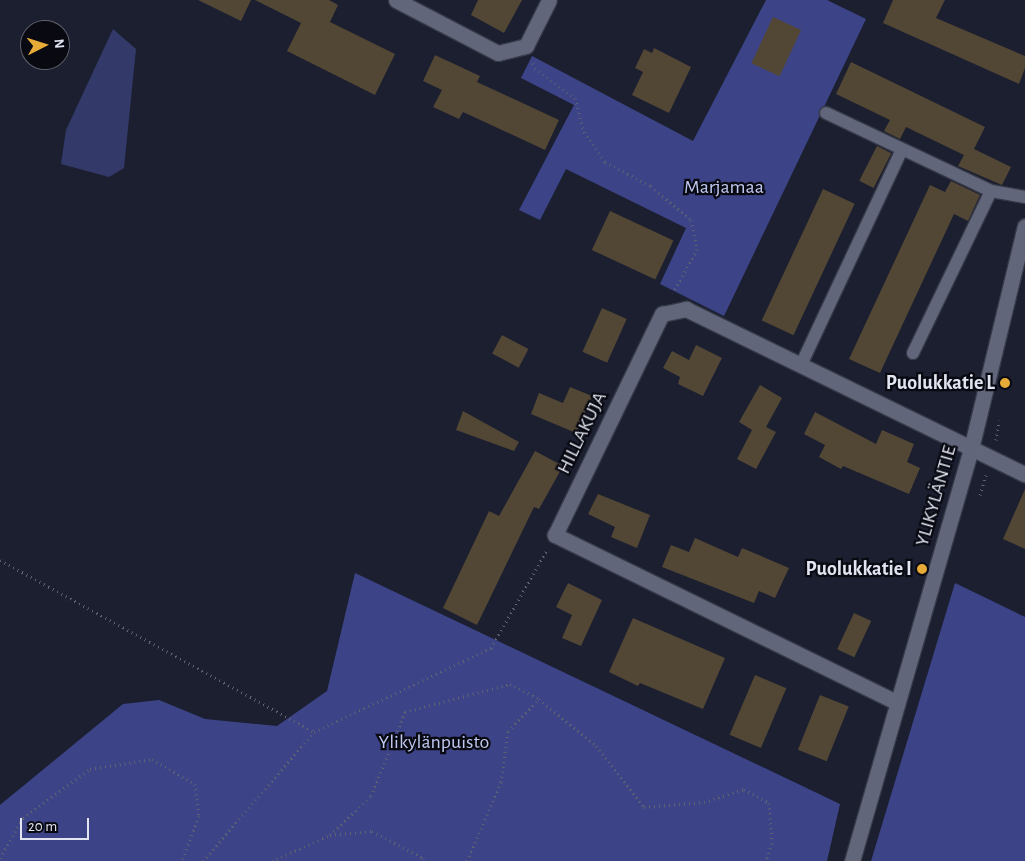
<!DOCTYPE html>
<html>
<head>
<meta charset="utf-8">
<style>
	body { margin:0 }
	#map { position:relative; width:1025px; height:861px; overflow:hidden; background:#1b1f30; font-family:"Alegreya Sans",sans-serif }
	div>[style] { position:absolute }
	.green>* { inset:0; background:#333a69 }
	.forest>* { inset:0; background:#3c4487 }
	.building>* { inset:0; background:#524634; transform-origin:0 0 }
	.path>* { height:3px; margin-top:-1.5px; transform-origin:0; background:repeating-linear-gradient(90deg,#5f6272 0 1px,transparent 0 5px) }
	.roads { filter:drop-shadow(1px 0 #363947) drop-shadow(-1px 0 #363947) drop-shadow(0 1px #363947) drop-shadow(0 -1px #363947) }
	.lane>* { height:12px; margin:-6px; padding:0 6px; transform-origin:6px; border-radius:6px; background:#62667b }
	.street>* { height:15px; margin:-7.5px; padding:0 7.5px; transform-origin:7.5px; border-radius:7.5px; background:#62667b }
	.dots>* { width:14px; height:14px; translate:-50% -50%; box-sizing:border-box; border:2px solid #080911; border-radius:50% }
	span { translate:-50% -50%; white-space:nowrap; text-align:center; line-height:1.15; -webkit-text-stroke:4.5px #080911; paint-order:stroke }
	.park-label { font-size:20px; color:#bfc8ef }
	.poi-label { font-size:20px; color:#e2e5f1; font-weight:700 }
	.right { translate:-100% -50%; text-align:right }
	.street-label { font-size:20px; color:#e2e5f1 }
	.north { position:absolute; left:20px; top:20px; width:50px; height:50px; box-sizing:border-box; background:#080911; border:1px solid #5f616b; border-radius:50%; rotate:85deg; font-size:14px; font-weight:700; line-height:20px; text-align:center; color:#e2e5f1 }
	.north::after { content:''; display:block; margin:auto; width:18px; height:22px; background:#e7ac37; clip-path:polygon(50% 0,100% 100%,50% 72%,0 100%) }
	.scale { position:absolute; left:20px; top:818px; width:69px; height:22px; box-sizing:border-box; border:2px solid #e2e5f1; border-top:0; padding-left:6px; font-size:15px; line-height:18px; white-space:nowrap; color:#e2e5f1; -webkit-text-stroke:4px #080911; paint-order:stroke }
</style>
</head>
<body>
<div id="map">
	<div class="green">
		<i style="clip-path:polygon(113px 29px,136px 49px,124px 168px,109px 177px,61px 164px,66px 130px)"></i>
	</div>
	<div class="forest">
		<i style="clip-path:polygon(766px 0,827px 0,866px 19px,724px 316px,660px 284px,686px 228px,566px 169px,540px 220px,519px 210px,574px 105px,521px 78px,532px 56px,693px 141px)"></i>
		<i style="clip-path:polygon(355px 573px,840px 804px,827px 861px,0 861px,0 805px,123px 704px,159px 700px,205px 719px,277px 726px,327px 691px)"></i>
		<i style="clip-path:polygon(955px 583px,1025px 617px,1025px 861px,871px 861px)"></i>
	</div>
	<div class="building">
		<i style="clip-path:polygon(198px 0,251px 0,241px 21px)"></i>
		<i style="clip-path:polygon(255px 0,329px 0,338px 5px,330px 22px,395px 54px,375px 95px,287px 51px,301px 23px)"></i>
		<i style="clip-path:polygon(478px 0,522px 0,504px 33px,471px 15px)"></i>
		<i style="clip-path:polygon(893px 0,945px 0,936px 18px,1025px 56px,1025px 68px,1019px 84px,883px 23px)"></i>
		<i style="left:773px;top:17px;width:31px;height:51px;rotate:25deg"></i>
		<i style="clip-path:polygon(654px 48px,691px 67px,669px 113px,632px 95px,643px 72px,635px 68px,644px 49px,652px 53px)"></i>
		<i style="clip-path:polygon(435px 55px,480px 76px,477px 82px,559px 120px,545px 150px,463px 112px,459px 119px,433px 107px,442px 90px,423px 81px)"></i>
		<i style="clip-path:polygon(851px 62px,985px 127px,974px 149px,1011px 167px,1002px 185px,958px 166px,964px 155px,906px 127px,900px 139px,884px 131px,890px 120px,836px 94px)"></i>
		<i style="left:877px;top:146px;width:16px;height:39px;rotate:27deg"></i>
		<i style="clip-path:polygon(951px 181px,980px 195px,968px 221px,954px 214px,880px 373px,849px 359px,930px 185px,945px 192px)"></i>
		<i style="left:823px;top:189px;width:35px;height:145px;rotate:25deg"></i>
		<i style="left:610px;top:211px;width:70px;height:43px;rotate:25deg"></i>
		<i style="left:602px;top:308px;width:27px;height:48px;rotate:24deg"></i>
		<i style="left:502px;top:335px;width:30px;height:21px;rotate:28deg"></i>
		<i style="clip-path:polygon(696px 345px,722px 358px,703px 396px,678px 384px,680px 377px,663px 368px,672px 351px,689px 360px)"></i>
		<i style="clip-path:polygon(760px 385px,782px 398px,766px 427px,776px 432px,756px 469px,737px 459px,752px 430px,739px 422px)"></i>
		<i style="clip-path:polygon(570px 387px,592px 396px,576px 433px,531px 414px,539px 393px,563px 403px)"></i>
		<i style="clip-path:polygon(463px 411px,519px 442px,514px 451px,456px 430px)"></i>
		<i style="clip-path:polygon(815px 412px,876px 444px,882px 430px,914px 444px,907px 462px,920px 468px,909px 494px,843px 466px,841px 469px,819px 457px,825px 445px,804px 434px)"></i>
		<i style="clip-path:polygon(535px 451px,563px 466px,539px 509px,534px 507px,477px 625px,443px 608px,489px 511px,499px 516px)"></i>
		<i style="clip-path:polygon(1025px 489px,1025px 549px,1003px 539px)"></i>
		<i style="clip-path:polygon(598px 494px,650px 515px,637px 548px,611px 537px,615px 527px,588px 514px)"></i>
		<i style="clip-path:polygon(695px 538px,738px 557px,742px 548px,789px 568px,775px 598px,759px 591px,754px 603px,662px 567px,671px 545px,689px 552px)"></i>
		<i style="clip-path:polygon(568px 583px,602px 600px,581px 646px,562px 638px,572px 615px,556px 607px)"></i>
		<i style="left:854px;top:613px;width:19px;height:40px;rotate:25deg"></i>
		<i style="clip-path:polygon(633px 618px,725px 658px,703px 709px,640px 683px,638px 686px,609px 672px)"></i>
		<i style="left:755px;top:675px;width:34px;height:65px;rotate:23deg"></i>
		<i style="left:820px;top:695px;width:31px;height:59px;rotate:22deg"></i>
	</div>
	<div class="path">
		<i style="left:533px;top:63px;width:5px;rotate:68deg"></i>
		<i style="left:535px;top:68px;width:50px;rotate:36.9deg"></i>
		<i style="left:575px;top:98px;width:35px;rotate:75deg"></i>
		<i style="left:584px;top:132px;width:37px;rotate:55deg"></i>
		<i style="left:605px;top:162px;width:52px;rotate:27.6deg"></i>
		<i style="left:651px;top:186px;width:52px;rotate:40.4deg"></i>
		<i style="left:691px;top:220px;width:30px;rotate:78deg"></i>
		<i style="left:697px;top:249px;width:50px;rotate:118.6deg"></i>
		<i style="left:996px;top:440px;width:20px;rotate:-81deg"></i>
		<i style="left:980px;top:495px;width:21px;rotate:-73deg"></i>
		<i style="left:0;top:560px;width:358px;rotate:28.7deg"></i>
		<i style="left:330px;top:835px;width:42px;rotate:-5.4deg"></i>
		<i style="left:372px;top:831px;width:58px;rotate:27.9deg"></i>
		<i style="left:423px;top:858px;width:3px;rotate:72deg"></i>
		<i style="left:0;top:858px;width:46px;rotate:-60.1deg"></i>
		<i style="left:23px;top:818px;width:83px;rotate:-36.2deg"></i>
		<i style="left:90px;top:769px;width:63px;rotate:-9.2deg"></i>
		<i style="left:152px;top:759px;width:50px;rotate:30.2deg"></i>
		<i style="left:195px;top:784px;width:32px;rotate:83deg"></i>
		<i style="left:199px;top:816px;width:48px;rotate:110.7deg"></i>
		<i style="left:203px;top:861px;width:170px;rotate:-49.3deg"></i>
		<i style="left:314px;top:732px;width:196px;rotate:-25.4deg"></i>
		<i style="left:491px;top:648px;width:113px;rotate:-60.3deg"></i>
		<i style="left:272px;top:861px;width:64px;rotate:-24.1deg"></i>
		<i style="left:330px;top:835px;width:57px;rotate:-43.6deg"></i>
		<i style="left:371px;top:796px;width:91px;rotate:-68deg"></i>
		<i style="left:405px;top:712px;width:109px;rotate:-14.9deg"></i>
		<i style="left:510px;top:684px;width:33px;rotate:27deg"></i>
		<i style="left:539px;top:699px;width:74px;rotate:39.5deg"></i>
		<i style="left:596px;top:746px;width:78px;rotate:51.8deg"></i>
		<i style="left:644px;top:807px;width:60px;rotate:-4.8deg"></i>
		<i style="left:704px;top:802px;width:42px;rotate:-18deg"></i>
		<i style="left:744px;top:789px;width:29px;rotate:29deg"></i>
		<i style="left:769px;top:803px;width:40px;rotate:85.7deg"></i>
		<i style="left:772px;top:843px;width:19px;rotate:108deg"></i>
		<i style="left:467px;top:861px;width:86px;rotate:-66.7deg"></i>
		<i style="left:501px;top:782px;width:51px;rotate:-82.2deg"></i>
		<i style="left:508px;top:731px;width:45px;rotate:-45.9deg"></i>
	</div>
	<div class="roads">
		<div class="lane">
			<i style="left:826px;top:113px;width:183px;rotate:25.3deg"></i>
			<i style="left:913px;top:353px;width:180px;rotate:-64.3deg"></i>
			<i style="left:991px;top:191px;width:35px;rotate:10deg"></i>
			<i style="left:801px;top:365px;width:238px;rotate:-64.9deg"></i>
		</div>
		<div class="street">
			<i style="left:396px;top:0;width:115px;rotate:27.5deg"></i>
			<i style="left:498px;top:53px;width:29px;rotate:-14deg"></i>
			<i style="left:526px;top:46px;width:51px;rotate:-63.4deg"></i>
			<i style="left:896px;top:702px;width:380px;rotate:-153.9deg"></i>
			<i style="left:555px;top:535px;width:246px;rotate:-64.2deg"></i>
			<i style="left:662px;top:314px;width:25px;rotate:-12deg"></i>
			<i style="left:686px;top:309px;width:377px;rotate:26deg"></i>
			<i style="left:852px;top:861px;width:429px;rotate:-73.9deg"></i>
			<i style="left:971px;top:449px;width:229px;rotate:-76.4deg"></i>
		</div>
	</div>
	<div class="dots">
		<i style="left:1005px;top:383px;background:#e7ac37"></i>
		<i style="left:922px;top:569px;background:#e7ac37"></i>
	</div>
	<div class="park-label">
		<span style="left:724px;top:187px">Marjamaa</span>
		<span style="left:434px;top:742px">Ylikylänpuisto</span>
	</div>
	<div class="poi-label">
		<span class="right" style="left:995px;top:383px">Puolukkatie L</span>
		<span class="right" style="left:912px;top:569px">Puolukkatie I</span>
	</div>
	<div class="street-label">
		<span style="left:582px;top:433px;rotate:-64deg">HILLAKUJA</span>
		<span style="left:936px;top:496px;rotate:-74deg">YLIKYLÄNTIE</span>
	</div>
	<div class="north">N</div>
	<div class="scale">20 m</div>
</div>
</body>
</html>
